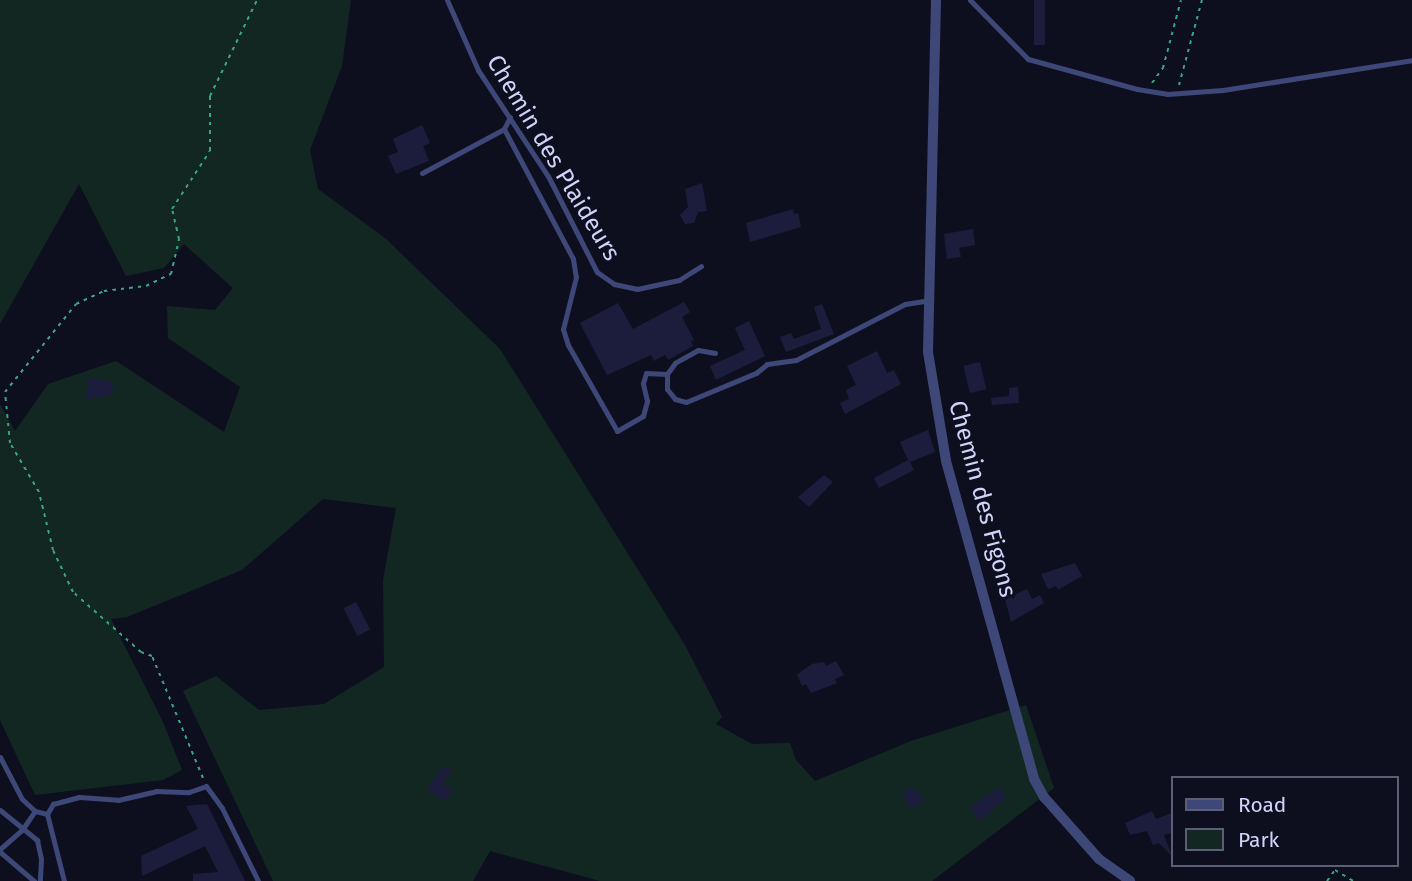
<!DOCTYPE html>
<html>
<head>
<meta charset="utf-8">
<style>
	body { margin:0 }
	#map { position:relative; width:1412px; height:881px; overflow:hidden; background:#0e0f1e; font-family:"Fira Sans",sans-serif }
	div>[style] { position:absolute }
	.green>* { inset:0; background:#122722 }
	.building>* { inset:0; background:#1c1d3d; transform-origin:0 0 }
	.path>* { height:2px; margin-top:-1px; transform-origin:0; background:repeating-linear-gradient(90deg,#3aa487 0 3.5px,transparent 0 8.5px) }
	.service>* { height:5px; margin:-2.5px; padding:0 2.5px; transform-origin:2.5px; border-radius:2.5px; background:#3e4878 }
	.minor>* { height:10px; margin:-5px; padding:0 5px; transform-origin:5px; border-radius:5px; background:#3e4878 }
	span { translate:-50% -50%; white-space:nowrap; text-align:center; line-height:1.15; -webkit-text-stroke:7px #0e0f1e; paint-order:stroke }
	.street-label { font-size:24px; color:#d0d4fa }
	.legend { position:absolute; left:1171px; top:776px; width:228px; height:91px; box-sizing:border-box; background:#0e0f1e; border:2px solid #5c5e76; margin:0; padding:9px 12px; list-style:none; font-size:21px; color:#d0d4fa }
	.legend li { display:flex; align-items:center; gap:14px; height:35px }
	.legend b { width:35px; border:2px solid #5c5e76 }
</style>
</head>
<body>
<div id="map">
	<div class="green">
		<i style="clip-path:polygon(0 0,351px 0,342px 66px,310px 150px,318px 189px,385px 238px,500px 349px,685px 645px,722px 717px,716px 724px,752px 744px,790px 743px,796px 760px,815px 781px,911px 741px,1026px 705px,1054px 788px,932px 881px,600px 881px,490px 851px,473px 881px,273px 881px,183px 691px,216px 676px,259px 710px,324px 704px,384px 667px,383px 580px,396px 508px,323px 499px,242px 570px,127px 617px,111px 619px,163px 722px,182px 770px,163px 780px,35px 795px,0 720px,0 404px,15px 431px,48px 384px,116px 361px,224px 432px,240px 387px,168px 338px,167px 306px,215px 310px,233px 288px,184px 244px,164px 268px,126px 276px,79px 184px,0 324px)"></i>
	</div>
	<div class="building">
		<i style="left:1034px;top:0;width:11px;height:45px"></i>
		<i style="clip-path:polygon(422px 125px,430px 143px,423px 146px,429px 161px,396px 174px,388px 156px,398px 152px,393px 139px)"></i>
		<i style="clip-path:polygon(702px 183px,707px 211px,698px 212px,694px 223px,685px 224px,680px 215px,688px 207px,685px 189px)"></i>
		<i style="clip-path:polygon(793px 209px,794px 214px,798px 213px,801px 227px,750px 242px,746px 223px)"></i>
		<i style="clip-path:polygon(973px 229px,975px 245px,959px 248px,961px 257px,947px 259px,944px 234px)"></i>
		<i style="clip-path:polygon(684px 302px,690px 312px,682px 317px,694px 340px,691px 341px,693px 346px,668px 360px,665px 355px,654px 361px,651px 355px,607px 375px,580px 323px,618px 303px,633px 329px)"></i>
		<i style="clip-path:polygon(822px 304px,834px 334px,786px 352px,780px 337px,791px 333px,794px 339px,821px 329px,814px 307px)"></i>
		<i style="clip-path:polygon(749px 321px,765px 356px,716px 380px,710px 366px,745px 350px,735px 328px)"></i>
		<i style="clip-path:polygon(877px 351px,887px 373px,894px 370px,901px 384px,845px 414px,840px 403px,849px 399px,846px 390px,856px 385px,847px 366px)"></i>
		<i style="left:980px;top:362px;width:28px;height:17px;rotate:77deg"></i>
		<i style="clip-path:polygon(88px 378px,113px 382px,112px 395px,86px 399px)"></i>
		<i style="clip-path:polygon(1018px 387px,1019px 403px,992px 405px,991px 398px,1009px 396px,1009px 388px)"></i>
		<i style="clip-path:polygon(928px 430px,935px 452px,910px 462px,914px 470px,879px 488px,874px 478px,908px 460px,900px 442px)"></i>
		<i style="clip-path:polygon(824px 475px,833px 482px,809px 507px,798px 497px)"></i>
		<i style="clip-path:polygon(1075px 563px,1082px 576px,1058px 590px,1056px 586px,1048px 589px,1041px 574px)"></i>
		<i style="clip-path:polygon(1027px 589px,1032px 599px,1040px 595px,1044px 603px,1011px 622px,1005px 599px)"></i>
		<i style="left:356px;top:602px;width:31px;height:14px;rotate:63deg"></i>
		<i style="clip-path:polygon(836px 661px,844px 675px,835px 679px,837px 683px,811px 693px,806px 684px,802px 686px,797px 675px,803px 670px,812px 664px,824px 662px,826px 666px)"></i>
		<i style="clip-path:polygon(444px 765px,452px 771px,442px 784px,453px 791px,445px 802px,427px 789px)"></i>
		<i style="clip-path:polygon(911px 787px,913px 791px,917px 789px,924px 801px,911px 808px,902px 793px)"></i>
		<i style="clip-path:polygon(999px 787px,1006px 798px,979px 821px,970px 807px)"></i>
		<i style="clip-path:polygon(207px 804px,245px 881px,193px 881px,193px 874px,218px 872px,205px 846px,142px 876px,141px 856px,198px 829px,186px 806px)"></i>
		<i style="clip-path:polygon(1152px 811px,1156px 819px,1172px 813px,1172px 833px,1164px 835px,1172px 856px,1159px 843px,1153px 845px,1147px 831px,1130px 835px,1125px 823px)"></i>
	</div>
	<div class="path">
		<i style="left:1152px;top:83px;width:19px;rotate:-54deg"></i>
		<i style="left:1163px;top:68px;width:70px;rotate:-75.2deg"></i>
		<i style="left:1179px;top:85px;width:88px;rotate:-74.9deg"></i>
		<i style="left:203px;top:778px;width:132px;rotate:-112.7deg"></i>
		<i style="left:152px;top:656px;width:12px;rotate:-160deg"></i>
		<i style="left:141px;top:652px;width:91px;rotate:-138.6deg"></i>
		<i style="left:73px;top:592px;width:47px;rotate:-115.5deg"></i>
		<i style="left:53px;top:550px;width:60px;rotate:-103.6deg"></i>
		<i style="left:39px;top:492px;width:57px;rotate:-120.6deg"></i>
		<i style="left:10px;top:443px;width:51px;rotate:-95.6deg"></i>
		<i style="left:5px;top:392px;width:113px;rotate:-51.1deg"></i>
		<i style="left:76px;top:304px;width:31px;rotate:-25deg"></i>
		<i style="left:104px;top:291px;width:42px;rotate:-6.8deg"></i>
		<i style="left:146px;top:286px;width:28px;rotate:-26deg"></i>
		<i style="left:171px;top:274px;width:36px;rotate:-77deg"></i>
		<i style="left:179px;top:239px;width:31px;rotate:-103deg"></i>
		<i style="left:172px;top:209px;width:69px;rotate:-56.8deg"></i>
		<i style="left:210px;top:151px;width:55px;rotate:-90deg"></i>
		<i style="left:210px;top:96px;width:107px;rotate:-63.9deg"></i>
		<i style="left:1327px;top:881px;width:14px;rotate:-54deg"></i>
		<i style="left:1335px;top:870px;width:21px;rotate:31deg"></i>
	</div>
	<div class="service">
		<i style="left:447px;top:0;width:77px;rotate:66.1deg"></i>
		<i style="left:478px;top:70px;width:127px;rotate:56.6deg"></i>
		<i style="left:548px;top:176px;width:108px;rotate:63deg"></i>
		<i style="left:597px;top:272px;width:21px;rotate:35deg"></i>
		<i style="left:614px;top:284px;width:24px;rotate:12deg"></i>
		<i style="left:637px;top:289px;width:43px;rotate:-12.1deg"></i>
		<i style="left:679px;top:280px;width:26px;rotate:-32deg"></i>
		<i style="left:970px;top:0;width:83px;rotate:45.5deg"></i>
		<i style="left:1028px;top:59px;width:113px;rotate:15.4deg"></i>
		<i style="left:1137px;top:89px;width:30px;rotate:9deg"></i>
		<i style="left:1167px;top:94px;width:56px;rotate:-4.1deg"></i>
		<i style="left:1223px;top:90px;width:191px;rotate:-9deg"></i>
		<i style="left:510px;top:117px;width:13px;rotate:117deg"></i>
		<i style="left:504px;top:129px;width:147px;rotate:62deg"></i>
		<i style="left:573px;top:259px;width:18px;rotate:81deg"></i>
		<i style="left:576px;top:277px;width:54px;rotate:104deg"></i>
		<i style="left:563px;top:329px;width:17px;rotate:73deg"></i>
		<i style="left:568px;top:345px;width:99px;rotate:60.3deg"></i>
		<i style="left:617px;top:431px;width:30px;rotate:-30deg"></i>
		<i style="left:643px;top:416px;width:16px;rotate:-75deg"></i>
		<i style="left:647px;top:401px;width:18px;rotate:-103deg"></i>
		<i style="left:643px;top:383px;width:10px;rotate:-73deg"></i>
		<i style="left:646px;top:373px;width:21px;rotate:3deg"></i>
		<i style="left:422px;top:173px;width:93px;rotate:-28.2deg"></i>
		<i style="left:715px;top:353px;width:17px;rotate:-170deg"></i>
		<i style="left:698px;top:350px;width:26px;rotate:151deg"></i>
		<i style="left:675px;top:363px;width:14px;rotate:126deg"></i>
		<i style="left:667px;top:374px;width:15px;rotate:90deg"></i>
		<i style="left:667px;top:389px;width:13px;rotate:51deg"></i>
		<i style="left:675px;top:399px;width:11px;rotate:15deg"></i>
		<i style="left:686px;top:402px;width:76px;rotate:-22.5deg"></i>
		<i style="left:756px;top:373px;width:14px;rotate:-39deg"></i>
		<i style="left:767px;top:364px;width:29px;rotate:-8deg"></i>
		<i style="left:796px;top:360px;width:123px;rotate:-27.2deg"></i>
		<i style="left:905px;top:304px;width:24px;rotate:-9deg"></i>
		<i style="left:0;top:757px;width:47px;rotate:62.4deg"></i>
		<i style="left:22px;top:799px;width:18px;rotate:43deg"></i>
		<i style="left:35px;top:811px;width:12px;rotate:14deg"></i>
		<i style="left:0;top:810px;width:48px;rotate:39deg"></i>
		<i style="left:37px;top:840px;width:19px;rotate:78deg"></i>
		<i style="left:41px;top:859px;width:22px;rotate:93deg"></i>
		<i style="left:0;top:849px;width:29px;rotate:-41deg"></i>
		<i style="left:22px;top:830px;width:23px;rotate:-56deg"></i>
		<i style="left:0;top:852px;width:45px;rotate:40.5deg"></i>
		<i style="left:64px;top:881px;width:69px;rotate:-104.2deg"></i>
		<i style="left:47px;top:814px;width:12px;rotate:-59deg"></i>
		<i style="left:53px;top:804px;width:27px;rotate:-15deg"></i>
		<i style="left:79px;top:797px;width:39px;rotate:4deg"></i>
		<i style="left:118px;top:800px;width:39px;rotate:-13deg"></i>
		<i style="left:156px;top:791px;width:33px;rotate:2deg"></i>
		<i style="left:189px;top:792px;width:18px;rotate:-19deg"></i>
		<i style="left:206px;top:786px;width:27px;rotate:54deg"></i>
		<i style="left:222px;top:808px;width:81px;rotate:63.7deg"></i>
	</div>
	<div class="minor">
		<i style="left:936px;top:0;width:352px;rotate:91.3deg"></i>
		<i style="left:928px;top:352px;width:110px;rotate:80.6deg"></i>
		<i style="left:946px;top:461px;width:330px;rotate:74.5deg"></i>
		<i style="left:1034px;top:779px;width:21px;rotate:61deg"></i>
		<i style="left:1044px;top:797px;width:83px;rotate:48.4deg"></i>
		<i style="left:1099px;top:859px;width:38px;rotate:35deg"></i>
	</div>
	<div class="street-label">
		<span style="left:553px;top:158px;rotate:59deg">Chemin des Plaideurs</span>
		<span style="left:982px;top:499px;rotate:75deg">Chemin des Figons</span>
	</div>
	<ul class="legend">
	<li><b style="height:9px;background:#3e4878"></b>Road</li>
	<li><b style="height:19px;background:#122722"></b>Park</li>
	</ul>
</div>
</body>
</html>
